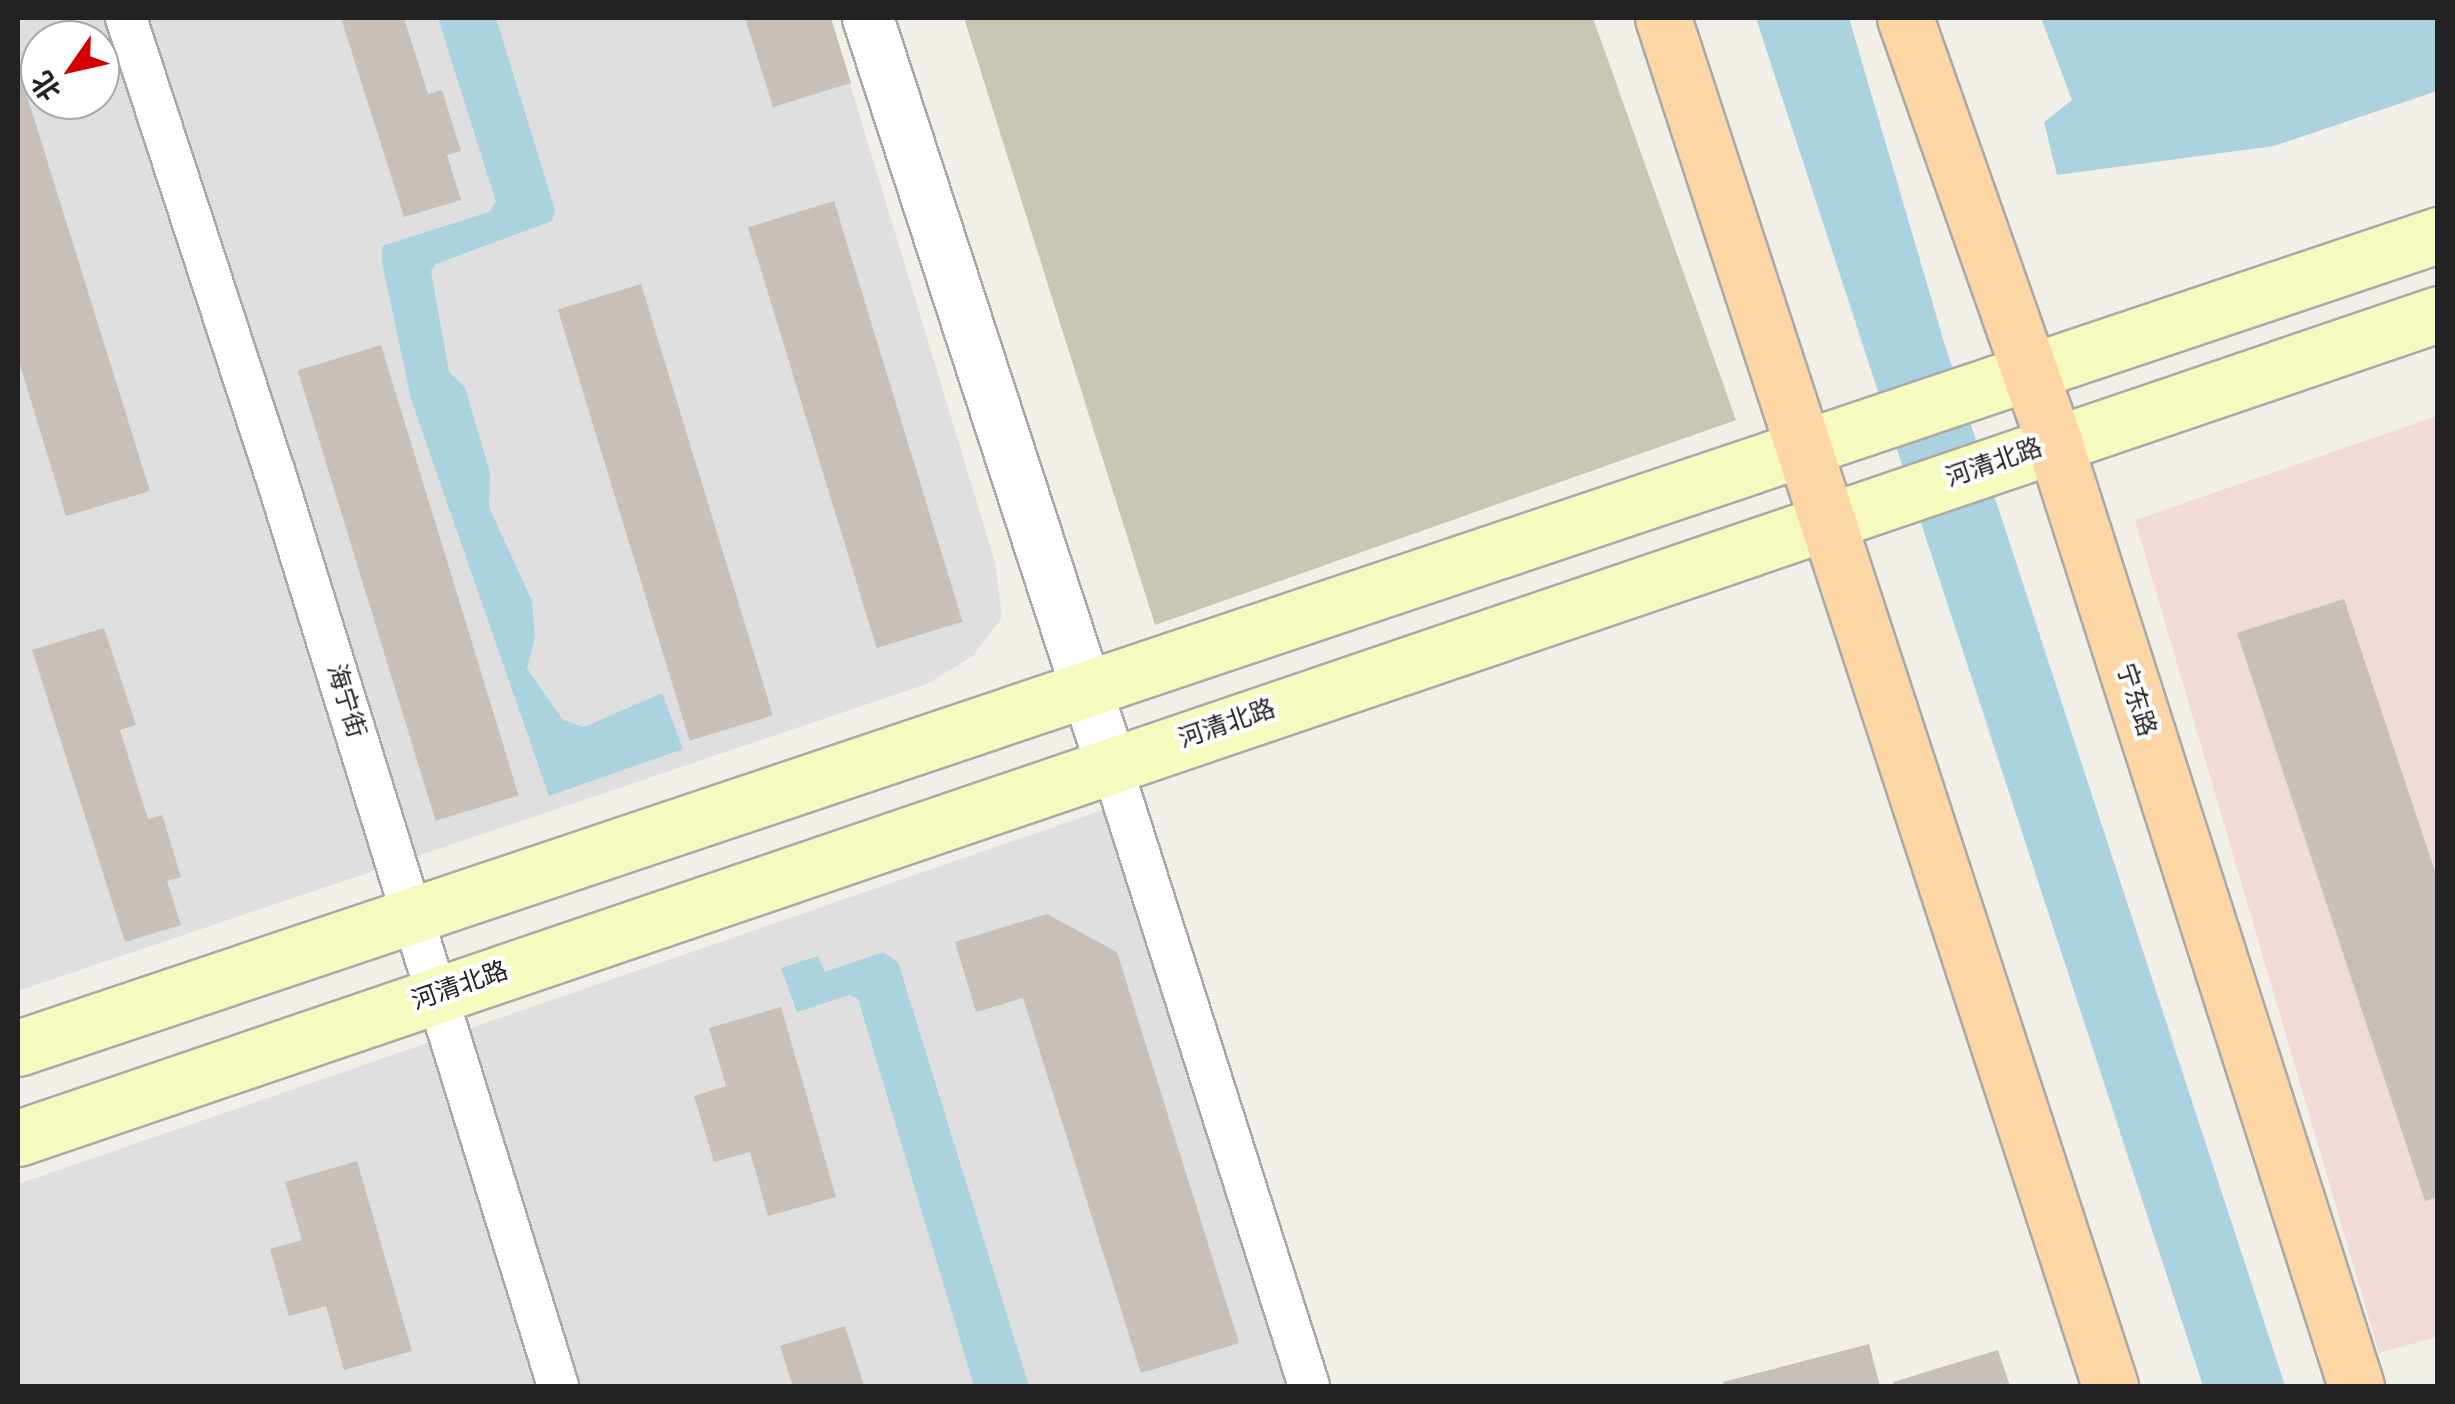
<!DOCTYPE html>
<html>
<head>
<meta charset="utf-8">
<style>
	body { margin:0 }
	#map { position:relative; width:2455px; height:1404px; overflow:hidden; background:#f2efe9; font-family:Rubik,"Noto Sans SC",sans-serif }
	div>[style] { position:absolute }
	.residential>* { inset:0; background:#e0dfdf }
	.commercial>* { inset:0; background:#f2dad9 }
	.construction>* { inset:0; background:#c7c7b4 }
	.water>* { inset:0; background:#aad3df }
	.building>* { inset:0; background:#c7bfb8; transform-origin:0 0 }
	.roads { filter:drop-shadow(2px 0 #a9a9a9) drop-shadow(-2px 0 #a9a9a9) drop-shadow(0 2px #a9a9a9) drop-shadow(0 -2px #a9a9a9) }
	.minor>* { height:40px; margin:-20px; padding:0 20px; transform-origin:20px; border-radius:20px; background:#fff }
	.tertiary>* { height:50px; margin:-25px; padding:0 25px; transform-origin:25px; border-radius:25px; background:#fff }
	.secondary>* { height:55px; margin:-27.5px; padding:0 27.5px; transform-origin:27.5px; border-radius:27.5px; background:#f7fabf }
	.primary>* { height:55px; margin:-27.5px; padding:0 27.5px; transform-origin:27.5px; border-radius:27.5px; background:#fcd6a4 }
	span { translate:-50% -50%; white-space:nowrap; text-align:center; line-height:1.15; -webkit-text-stroke:8px #fff; paint-order:stroke }
	.street-label { font-size:25px; color:#222 }
	.frame { position:absolute; inset:0; border:20px solid #222; pointer-events:none }
	.north { position:absolute; left:20px; top:20px; width:100px; height:100px; box-sizing:border-box; background:#fff; border:2px solid #a7a7a7; border-radius:50%; rotate:236deg; font-size:28px; font-weight:700; line-height:40px; text-align:center; color:#222 }
	.north::after { content:''; display:block; margin:auto; width:35px; height:45px; background:#d40000; clip-path:polygon(50% 0,100% 100%,50% 72%,0 100%) }
</style>
</head>
<body>
<div id="map">
	<div class="residential">
		<i style="clip-path:polygon(evenodd,18px 18px,830px 18px,995px 562px,1002px 617px,973px 656px,927px 684px,18px 991px,18px 18px,40px 40px,100px 40px,100px 100px,40px 100px,40px 40px)"></i>
		<i style="clip-path:polygon(1106px 809px,1292px 1386px,18px 1386px,18px 1184px)"></i>
	</div>
	<div class="commercial">
		<i style="clip-path:polygon(2437px 416px,2437px 1337px,2379px 1353px,2135px 520px)"></i>
	</div>
	<div class="construction">
		<i style="clip-path:polygon(964px 18px,1593px 18px,1736px 420px,1155px 625px)"></i>
	</div>
	<div class="water">
		<i style="clip-path:polygon(438px 18px,496px 18px,555px 210px,552px 221px,436px 264px,431px 271px,449px 372px,465px 388px,490px 472px,489px 507px,532px 601px,535px 637px,527px 668px,563px 720px,584px 727px,662px 693px,683px 749px,549px 796px,411px 399px,382px 262px,382px 246px,489px 212px,496px 202px)"></i>
		<i style="clip-path:polygon(1756px 18px,1849px 18px,1944px 342px,2285px 1386px,2203px 1386px)"></i>
		<i style="clip-path:polygon(2041px 18px,2437px 18px,2437px 91px,2274px 146px,2057px 175px,2044px 122px,2072px 100px)"></i>
		<i style="clip-path:polygon(883px 952px,898px 962px,1029px 1386px,974px 1386px,858px 999px,849px 995px,797px 1012px,781px 968px,818px 956px,825px 972px)"></i>
	</div>
	<div class="building">
		<i style="clip-path:polygon(341px 18px,404px 18px,428px 94px,442px 90px,461px 151px,447px 155px,461px 200px,404px 217px)"></i>
		<i style="clip-path:polygon(745px 18px,831px 18px,851px 83px,773px 107px)"></i>
		<i style="clip-path:polygon(18px 67px,150px 491px,66px 516px,18px 358px)"></i>
		<i style="left:834px;top:201px;width:440px;height:90px;rotate:73deg"></i>
		<i style="left:641px;top:284px;width:451px;height:87px;rotate:73deg"></i>
		<i style="left:381px;top:345px;width:471px;height:87px;rotate:73deg"></i>
		<i style="clip-path:polygon(2344px 599px,2438px 880px,2438px 1197px,2425px 1201px,2237px 633px)"></i>
		<i style="clip-path:polygon(104px 628px,136px 725px,120px 730px,148px 819px,162px 815px,181px 877px,167px 881px,181px 925px,125px 942px,32px 650px)"></i>
		<i style="clip-path:polygon(1047px 914px,1117px 952px,1239px 1343px,1141px 1373px,1023px 998px,976px 1012px,955px 942px)"></i>
		<i style="clip-path:polygon(781px 1007px,836px 1197px,768px 1216px,750px 1152px,714px 1162px,694px 1096px,726px 1086px,709px 1028px)"></i>
		<i style="clip-path:polygon(357px 1161px,412px 1351px,344px 1370px,326px 1306px,289px 1316px,270px 1249px,302px 1240px,285px 1182px)"></i>
		<i style="clip-path:polygon(845px 1326px,864px 1386px,793px 1386px,780px 1346px)"></i>
		<i style="clip-path:polygon(1869px 1344px,1880px 1386px,1724px 1386px,1723px 1382px)"></i>
		<i style="clip-path:polygon(1998px 1350px,2010px 1386px,1894px 1386px,1893px 1382px)"></i>
	</div>
	<div class="roads">
		<div class="minor">
			<i style="left:126px;top:18px;width:476px;rotate:71.9deg"></i>
			<i style="left:274px;top:470px;width:959px;rotate:72.77deg"></i>
			<i style="left:1111px;top:764px;width:653px;rotate:72.34deg"></i>
		</div>
		<div class="tertiary">
			<i style="left:868px;top:18px;width:785px;rotate:71.96deg"></i>
		</div>
		<div class="secondary">
			<i style="left:18px;top:1048px;width:2553px;rotate:-18.57deg"></i>
			<i style="left:18px;top:1138px;width:2556px;rotate:-18.8deg"></i>
		</div>
		<div class="primary">
			<i style="left:1663px;top:18px;width:1439px;rotate:71.9deg"></i>
			<i style="left:1905px;top:18px;width:449px;rotate:70.6deg"></i>
			<i style="left:2054px;top:442px;width:991px;rotate:72.26deg"></i>
		</div>
	</div>
	<div class="street-label">
		<span style="left:1994px;top:463px;rotate:-19deg">河清北路</span>
		<span style="left:2136px;top:700px;rotate:72deg">宁东路</span>
		<span style="left:346px;top:701px;rotate:73deg">海宁街</span>
		<span style="left:1227px;top:724px;rotate:-19deg">河清北路</span>
		<span style="left:460px;top:986px;rotate:-19deg">河清北路</span>
	</div>
	<div class="frame"></div>
	<div class="north">北</div>
</div>
</body>
</html>
